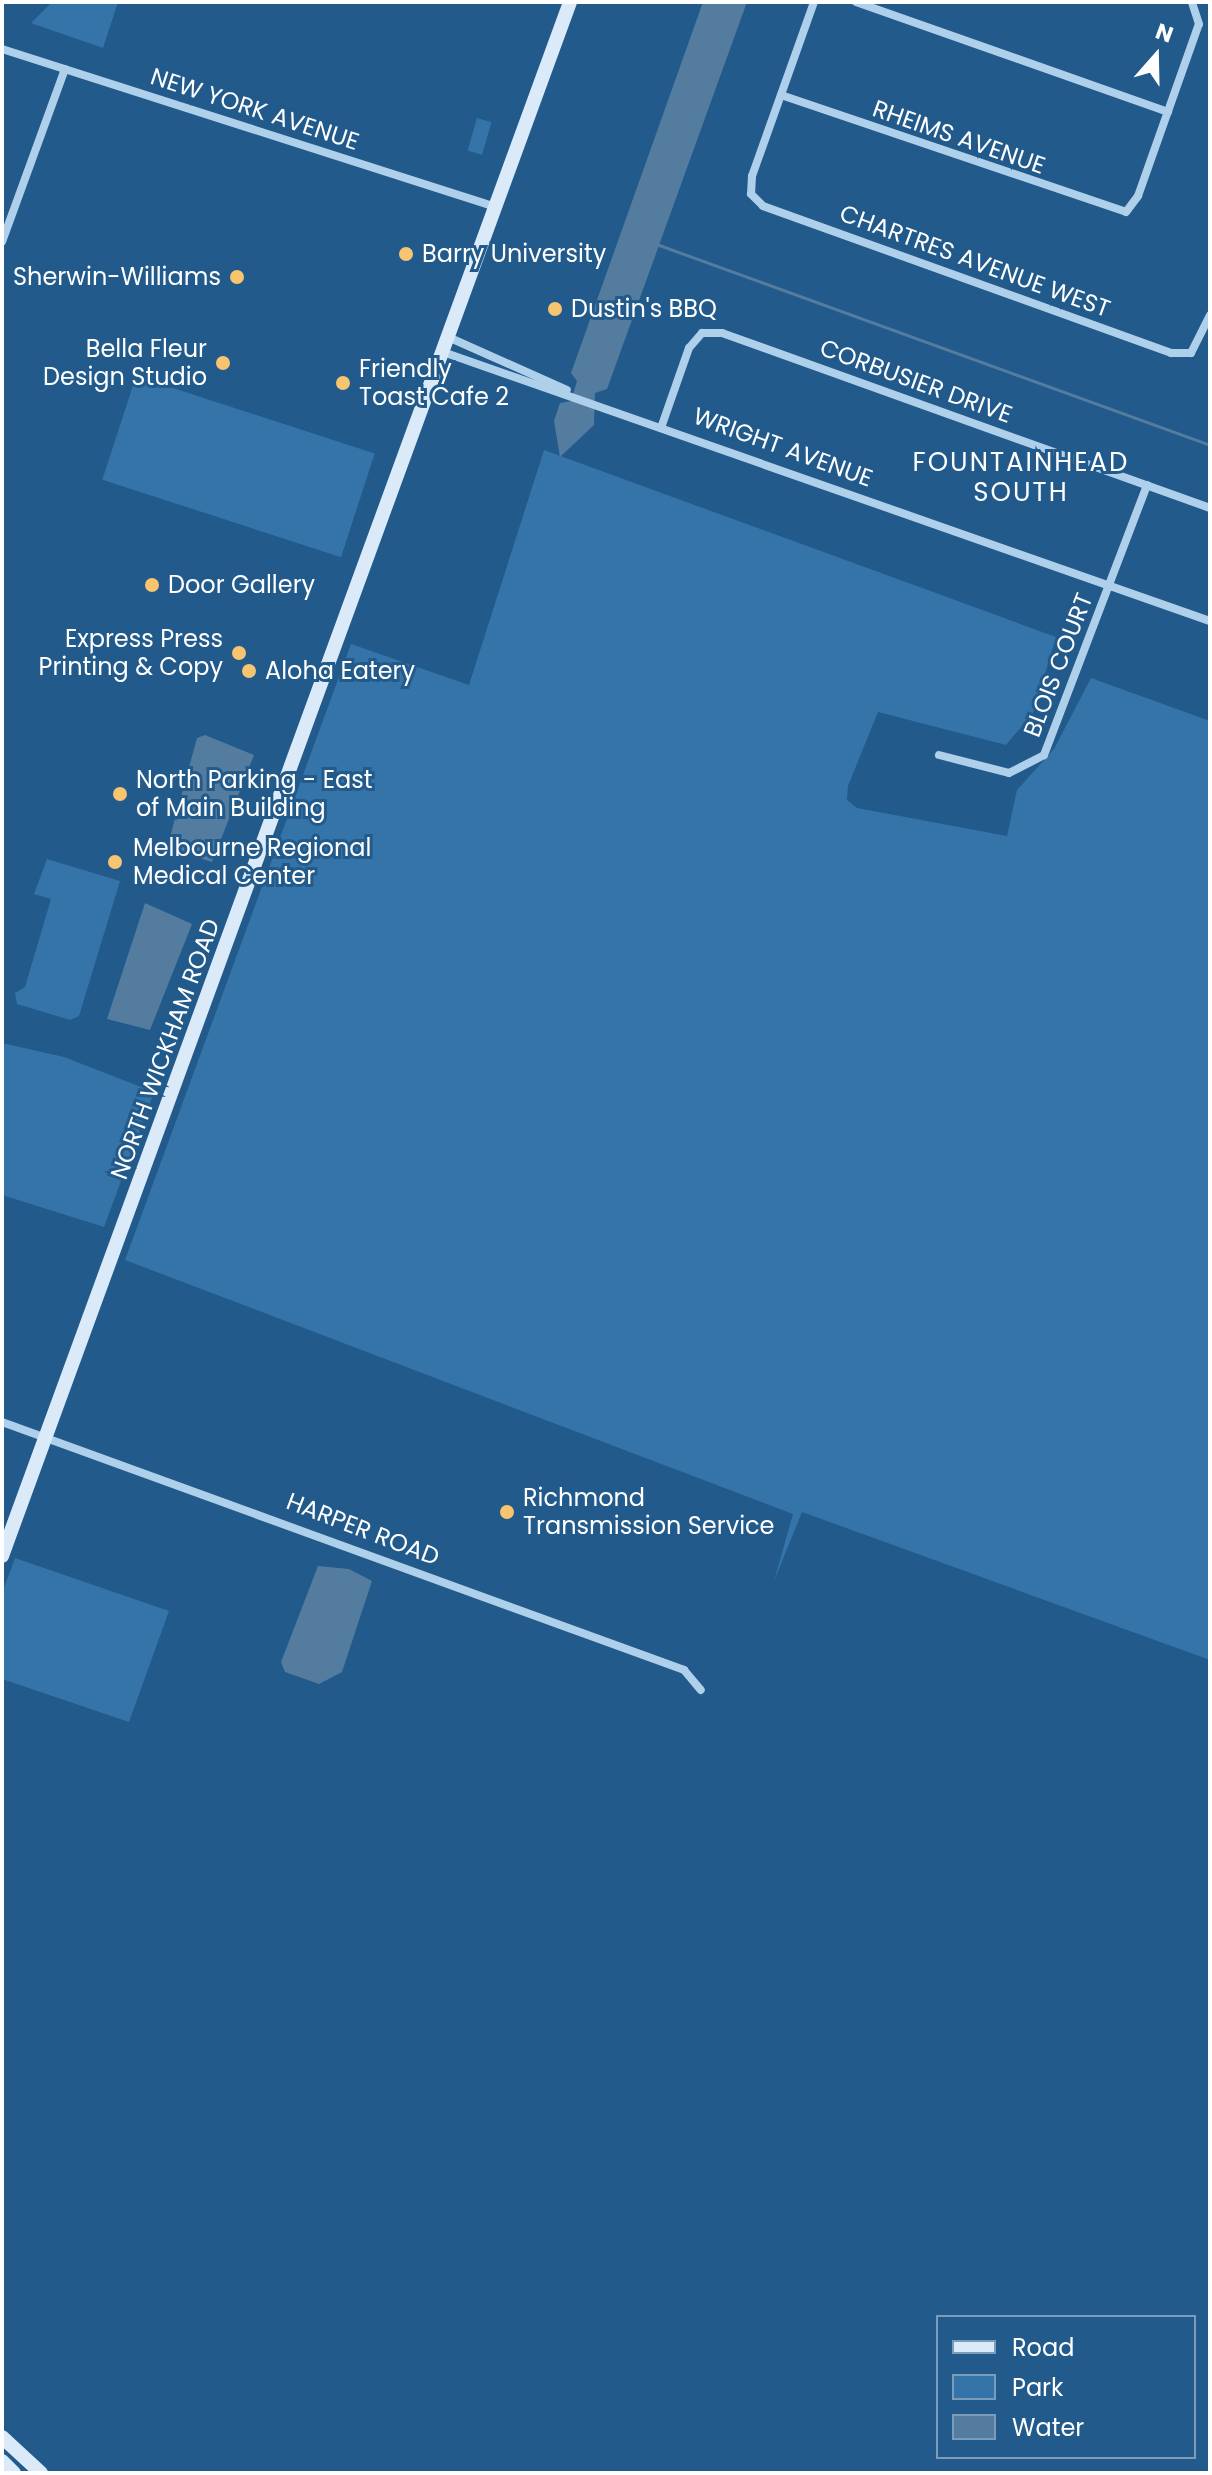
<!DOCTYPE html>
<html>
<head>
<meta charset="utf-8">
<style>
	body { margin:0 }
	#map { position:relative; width:1212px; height:2475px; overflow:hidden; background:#215a8b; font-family:Poppins,sans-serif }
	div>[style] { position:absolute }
	.green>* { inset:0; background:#3574a8; transform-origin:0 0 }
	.water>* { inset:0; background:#547c9e }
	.stream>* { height:3px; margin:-1.5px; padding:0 1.5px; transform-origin:1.5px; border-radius:1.5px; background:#547c9e }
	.street>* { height:8px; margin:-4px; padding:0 4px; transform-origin:4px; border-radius:4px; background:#afd0eb }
	.secondary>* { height:14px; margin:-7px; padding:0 7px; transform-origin:7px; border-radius:7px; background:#daeaf9 }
	.dots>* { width:22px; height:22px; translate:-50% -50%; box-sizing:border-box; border:4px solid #215a8b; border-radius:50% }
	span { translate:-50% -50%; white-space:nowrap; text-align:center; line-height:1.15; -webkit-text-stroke:6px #215a8b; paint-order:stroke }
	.street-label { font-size:24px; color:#fff }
	.poi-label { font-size:24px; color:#fff }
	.left { translate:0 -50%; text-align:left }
	.right { translate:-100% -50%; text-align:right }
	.neighbourhood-label { font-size:26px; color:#fff; letter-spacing:2px }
	.frame { position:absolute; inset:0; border:4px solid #fff; pointer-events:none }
	.legend { position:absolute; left:936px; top:2315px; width:260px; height:144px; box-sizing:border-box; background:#215a8b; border:2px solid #7a9cb9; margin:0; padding:10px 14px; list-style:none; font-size:24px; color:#fff }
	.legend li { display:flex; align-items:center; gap:16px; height:40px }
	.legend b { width:40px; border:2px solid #7a9cb9 }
	.north { position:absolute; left:1116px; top:16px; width:80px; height:80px; -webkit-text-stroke:6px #215a8b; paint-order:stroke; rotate:20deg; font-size:22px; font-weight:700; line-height:32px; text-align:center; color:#fff }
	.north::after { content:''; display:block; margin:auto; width:28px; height:36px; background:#fff; clip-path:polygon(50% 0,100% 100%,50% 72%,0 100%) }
</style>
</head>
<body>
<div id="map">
	<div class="green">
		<i style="clip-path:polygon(52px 2px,118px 2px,103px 48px,31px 23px)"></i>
		<i style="left:477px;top:118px;width:15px;height:34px;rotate:16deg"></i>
		<i style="left:136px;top:376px;width:251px;height:109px;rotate:18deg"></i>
		<i style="clip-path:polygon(544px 450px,1056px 637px,1033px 713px,1006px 745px,878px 712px,848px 786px,847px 800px,857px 808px,1007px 836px,1017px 790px,1054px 749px,1091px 678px,1210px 721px,1210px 1660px,802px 1512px,774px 1581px,793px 1514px,125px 1260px,351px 644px,469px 685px)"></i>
		<i style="clip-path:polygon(47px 859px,120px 881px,79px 1016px,70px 1020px,17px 1004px,15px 993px,25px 987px,51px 899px,34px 894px)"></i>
		<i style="clip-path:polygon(2px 1043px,64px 1057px,154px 1092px,104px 1227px,2px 1195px)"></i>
		<i style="clip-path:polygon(15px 1558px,169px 1611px,129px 1722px,2px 1679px,2px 1593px)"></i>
	</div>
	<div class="water">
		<i style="clip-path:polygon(703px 2px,747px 2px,607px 389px,595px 393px,594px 425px,560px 457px,554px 421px,560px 403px,571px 401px,577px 381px,571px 373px)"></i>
		<i style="clip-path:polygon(205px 735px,254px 755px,212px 862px,167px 848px,197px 738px)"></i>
		<i style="clip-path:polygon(145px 903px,192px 924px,150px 1030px,107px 1019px)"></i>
		<i style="clip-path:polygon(318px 1566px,349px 1569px,372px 1581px,342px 1672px,319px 1684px,285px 1672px,281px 1662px)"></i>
	</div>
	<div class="stream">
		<i style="left:659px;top:245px;width:586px;rotate:19.95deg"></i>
	</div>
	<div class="street">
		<i style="left:814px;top:2px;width:185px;rotate:109.6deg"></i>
		<i style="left:752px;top:176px;width:18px;rotate:93deg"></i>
		<i style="left:751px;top:194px;width:17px;rotate:45deg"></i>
		<i style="left:763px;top:206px;width:434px;rotate:19.8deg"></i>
		<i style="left:1171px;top:353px;width:20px"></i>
		<i style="left:1191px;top:353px;width:42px;rotate:-63.4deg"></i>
		<i style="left:856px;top:2px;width:331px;rotate:19.4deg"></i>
		<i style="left:2px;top:49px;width:519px;rotate:17.74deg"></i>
		<i style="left:781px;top:95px;width:364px;rotate:18.7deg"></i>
		<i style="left:1126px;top:212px;width:20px;rotate:-53deg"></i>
		<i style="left:1138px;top:196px;width:182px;rotate:-70.5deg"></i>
		<i style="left:1199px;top:24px;width:23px;rotate:-108deg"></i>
		<i style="left:2px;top:242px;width:184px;rotate:-70deg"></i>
		<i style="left:448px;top:337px;width:130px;rotate:24deg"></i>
		<i style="left:443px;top:352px;width:813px;rotate:19.33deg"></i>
		<i style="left:662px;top:425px;width:82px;rotate:-70.7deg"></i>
		<i style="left:689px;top:348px;width:20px;rotate:-49deg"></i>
		<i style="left:702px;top:333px;width:20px"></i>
		<i style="left:722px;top:333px;width:518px;rotate:19.73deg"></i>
		<i style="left:939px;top:755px;width:72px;rotate:14.4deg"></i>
		<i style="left:1009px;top:773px;width:39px;rotate:-27deg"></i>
		<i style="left:1044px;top:755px;width:289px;rotate:-69.1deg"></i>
		<i style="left:2px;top:1422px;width:726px;rotate:19.98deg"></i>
		<i style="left:684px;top:1670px;width:26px;rotate:50deg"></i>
	</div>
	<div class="secondary">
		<i style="left:2px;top:1556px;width:1655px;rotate:-69.92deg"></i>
		<i style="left:2px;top:2437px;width:53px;rotate:42.7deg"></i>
		<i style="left:2px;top:2461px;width:17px;rotate:45deg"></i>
	</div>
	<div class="dots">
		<i style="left:406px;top:254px;background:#f7c470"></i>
		<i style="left:237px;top:277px;background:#f7c470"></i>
		<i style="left:555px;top:309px;background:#f7c470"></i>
		<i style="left:223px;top:363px;background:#f7c470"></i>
		<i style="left:343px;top:383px;background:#f7c470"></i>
		<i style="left:152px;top:585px;background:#f7c470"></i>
		<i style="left:239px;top:653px;background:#f7c470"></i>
		<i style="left:249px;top:671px;background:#f7c470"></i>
		<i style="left:120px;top:794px;background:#f7c470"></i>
		<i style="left:115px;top:862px;background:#f7c470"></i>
		<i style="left:507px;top:1512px;background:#f7c470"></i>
	</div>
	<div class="street-label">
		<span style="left:255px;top:109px;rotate:18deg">NEW YORK AVENUE</span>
		<span style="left:959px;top:137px;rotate:19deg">RHEIMS AVENUE</span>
		<span style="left:975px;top:261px;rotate:20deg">CHARTRES AVENUE WEST</span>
		<span style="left:916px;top:381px;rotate:20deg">CORBUSIER DRIVE</span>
		<span style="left:783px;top:447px;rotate:20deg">WRIGHT AVENUE</span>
		<span style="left:1058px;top:665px;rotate:-69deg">BLOIS COURT</span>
		<span style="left:165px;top:1049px;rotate:-70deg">NORTH WICKHAM ROAD</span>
		<span style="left:363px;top:1529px;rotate:21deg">HARPER ROAD</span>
	</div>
	<div class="poi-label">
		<span class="left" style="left:422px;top:254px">Barry University</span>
		<span class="right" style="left:221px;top:277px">Sherwin-Williams</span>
		<span class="left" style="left:571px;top:309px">Dustin's BBQ</span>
		<span class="right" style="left:207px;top:363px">Bella Fleur<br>Design Studio</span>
		<span class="left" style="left:359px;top:383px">Friendly<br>Toast Cafe 2</span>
		<span class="left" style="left:168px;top:585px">Door Gallery</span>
		<span class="right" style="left:223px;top:653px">Express Press<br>Printing &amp; Copy</span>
		<span class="left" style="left:265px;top:671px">Aloha Eatery</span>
		<span class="left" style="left:136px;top:794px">North Parking - East<br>of Main Building</span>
		<span class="left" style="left:133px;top:862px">Melbourne Regional<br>Medical Center</span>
		<span class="left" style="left:523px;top:1512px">Richmond<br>Transmission Service</span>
	</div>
	<div class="neighbourhood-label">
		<span style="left:1021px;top:478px">FOUNTAINHEAD<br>SOUTH</span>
	</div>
	<div class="frame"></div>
	<ul class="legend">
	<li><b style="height:10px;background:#daeaf9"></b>Road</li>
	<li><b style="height:22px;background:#3574a8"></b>Park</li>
	<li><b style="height:22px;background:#547c9e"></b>Water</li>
	</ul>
	<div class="north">N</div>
</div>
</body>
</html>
